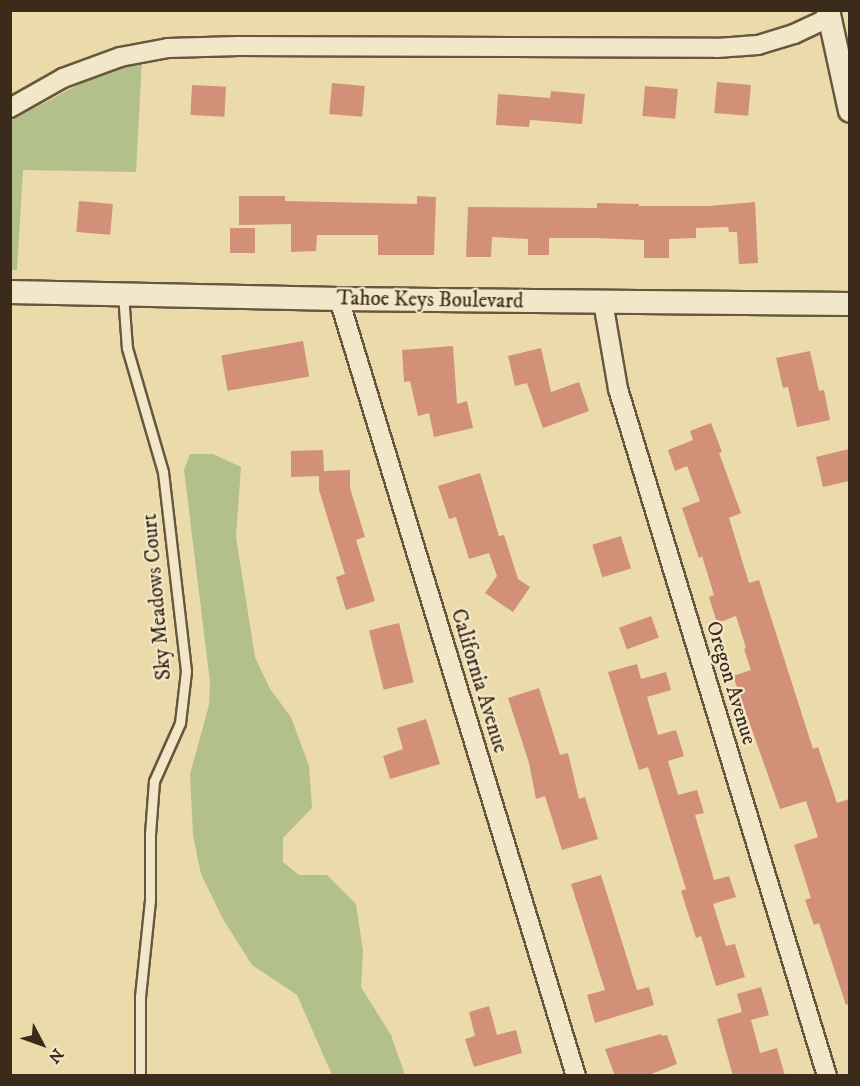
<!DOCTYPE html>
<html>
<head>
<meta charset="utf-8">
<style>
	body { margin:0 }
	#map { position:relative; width:860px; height:1086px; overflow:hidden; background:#ebdaaa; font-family:"IM FELL DW Pica",serif }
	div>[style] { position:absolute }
	.green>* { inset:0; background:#b4c08b }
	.building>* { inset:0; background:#d39079; transform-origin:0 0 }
	.roads { filter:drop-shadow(2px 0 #66573e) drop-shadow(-2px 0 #66573e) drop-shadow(0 2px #66573e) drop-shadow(0 -2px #66573e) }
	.service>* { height:9px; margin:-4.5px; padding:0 4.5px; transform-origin:4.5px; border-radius:4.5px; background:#f2e7c8 }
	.minor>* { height:18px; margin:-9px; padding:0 9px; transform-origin:9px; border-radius:9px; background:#f2e7c8 }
	.tertiary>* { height:22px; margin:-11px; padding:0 11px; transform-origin:11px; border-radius:11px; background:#f2e7c8 }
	span { translate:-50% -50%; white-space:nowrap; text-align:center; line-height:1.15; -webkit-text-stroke:4.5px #f2e7c8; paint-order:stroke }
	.street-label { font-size:21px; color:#3a2b1a }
	.frame { position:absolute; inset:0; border:12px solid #3a2b1a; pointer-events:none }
	.north { position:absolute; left:12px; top:1014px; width:60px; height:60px; -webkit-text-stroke:4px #f2e7c8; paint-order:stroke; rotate:131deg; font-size:16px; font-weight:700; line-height:24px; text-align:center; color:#3a2b1a }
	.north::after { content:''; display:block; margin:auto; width:21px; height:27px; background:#3a2b1a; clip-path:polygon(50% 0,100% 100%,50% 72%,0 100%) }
</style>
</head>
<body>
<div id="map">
	<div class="green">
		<i style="clip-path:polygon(142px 59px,136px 172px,23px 170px,17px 270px,10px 270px,10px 121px,91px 78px)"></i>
		<i style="clip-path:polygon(190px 454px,213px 454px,241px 467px,236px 537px,255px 657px,270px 689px,291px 717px,309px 766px,312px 808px,283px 838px,283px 862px,299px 875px,327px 875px,356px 904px,363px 951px,361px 987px,391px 1035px,405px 1075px,332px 1075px,297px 995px,252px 965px,223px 919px,201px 874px,193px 835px,190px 774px,209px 705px,210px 682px,184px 470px)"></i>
	</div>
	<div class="building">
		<i style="left:717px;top:82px;width:34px;height:31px;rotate:5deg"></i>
		<i style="left:332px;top:83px;width:33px;height:31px;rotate:5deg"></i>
		<i style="left:192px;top:85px;width:34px;height:30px;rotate:3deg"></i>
		<i style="left:645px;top:86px;width:33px;height:30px;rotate:5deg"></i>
		<i style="clip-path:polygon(551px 91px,585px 94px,582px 124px,530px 120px,529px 127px,496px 125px,498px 94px,550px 98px)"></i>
		<i style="clip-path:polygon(239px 196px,285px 196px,285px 201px,417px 204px,417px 196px,436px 197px,434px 255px,378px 255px,378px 235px,317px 235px,316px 251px,291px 252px,291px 224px,239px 225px)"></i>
		<i style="left:79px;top:201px;width:34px;height:31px;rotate:5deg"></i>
		<i style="clip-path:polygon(755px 202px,758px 263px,739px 264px,737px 232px,729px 232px,728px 227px,696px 228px,696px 238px,669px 239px,669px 258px,644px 258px,644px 240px,596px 238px,549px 238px,549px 255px,528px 255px,528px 239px,492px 237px,491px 257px,466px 257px,468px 207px,597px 208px,597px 203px,639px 204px,639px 206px,708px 206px)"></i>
		<i style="left:230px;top:228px;width:25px;height:25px"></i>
		<i style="left:303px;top:341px;width:36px;height:83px;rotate:80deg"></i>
		<i style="clip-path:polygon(453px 346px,457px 404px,467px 401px,473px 428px,434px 437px,429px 413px,418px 416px,410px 381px,404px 382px,402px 350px)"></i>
		<i style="clip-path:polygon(541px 348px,551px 392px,579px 382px,589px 411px,543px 428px,527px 383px,515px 386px,508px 356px)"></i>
		<i style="clip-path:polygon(810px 351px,819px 391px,824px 390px,830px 420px,797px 427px,788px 387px,783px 388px,776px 358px)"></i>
		<i style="clip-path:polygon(711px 423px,722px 452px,719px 453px,741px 513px,729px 518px,749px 583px,759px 580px,813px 749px,818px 747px,837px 803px,849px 799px,849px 1004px,846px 1005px,819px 923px,814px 925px,805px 900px,811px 898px,794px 845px,818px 837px,806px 801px,780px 809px,733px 676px,751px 670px,744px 649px,746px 648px,736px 616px,717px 623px,709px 597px,714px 595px,702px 556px,699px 558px,682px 508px,700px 501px,687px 466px,675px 471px,668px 450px,693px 440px,690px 431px)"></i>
		<i style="clip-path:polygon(849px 449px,849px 481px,823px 487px,816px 457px)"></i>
		<i style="clip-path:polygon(323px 450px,324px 471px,350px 470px,350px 488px,365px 537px,356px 540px,375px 601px,346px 610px,336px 577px,345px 574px,319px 490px,319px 476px,291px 477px,291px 451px)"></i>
		<i style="clip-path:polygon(480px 473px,499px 536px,504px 535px,518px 579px,530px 587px,513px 612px,485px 593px,497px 576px,489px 553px,469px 559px,456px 517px,449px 519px,438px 486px)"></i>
		<i style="left:621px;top:536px;width:34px;height:30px;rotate:73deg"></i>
		<i style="left:651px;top:616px;width:23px;height:34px;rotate:70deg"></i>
		<i style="left:399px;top:623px;width:61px;height:31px;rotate:76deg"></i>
		<i style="clip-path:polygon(637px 664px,641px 679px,666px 672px,671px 690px,647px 697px,658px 735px,676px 730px,684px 756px,668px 761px,678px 795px,697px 790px,704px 813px,695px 815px,714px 880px,729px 876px,736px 897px,713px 904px,726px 946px,735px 944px,745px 977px,716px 986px,701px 936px,696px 938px,681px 891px,686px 889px,648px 767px,639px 770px,608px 672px)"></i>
		<i style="clip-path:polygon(539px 688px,560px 755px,568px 753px,579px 799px,585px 797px,598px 839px,562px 850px,545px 796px,536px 799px,529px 763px,508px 698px)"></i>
		<i style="clip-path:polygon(426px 719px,440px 764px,390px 779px,383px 756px,403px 749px,397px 728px)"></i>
		<i style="clip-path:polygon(601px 875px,637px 990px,649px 987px,654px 1005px,595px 1023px,587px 995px,605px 990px,571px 884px)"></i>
		<i style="clip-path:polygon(761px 987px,769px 1015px,751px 1020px,760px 1053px,777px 1048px,785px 1076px,733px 1076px,717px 1019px,742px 1012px,737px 994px)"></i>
		<i style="clip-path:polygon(489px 1006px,497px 1035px,516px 1030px,522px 1053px,474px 1067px,465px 1039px,475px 1036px,469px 1012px)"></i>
		<i style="clip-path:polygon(661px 1034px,662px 1036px,667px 1035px,677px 1064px,646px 1076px,615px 1076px,605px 1049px)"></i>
	</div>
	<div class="roads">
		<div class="service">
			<i style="left:123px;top:294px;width:54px;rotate:85.8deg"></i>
			<i style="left:127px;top:348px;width:129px;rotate:73.8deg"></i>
			<i style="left:163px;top:472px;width:200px;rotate:83.4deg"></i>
			<i style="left:186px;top:671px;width:52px;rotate:96.6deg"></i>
			<i style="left:180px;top:723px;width:64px;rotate:114.1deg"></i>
			<i style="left:154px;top:781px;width:53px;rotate:94.3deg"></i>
			<i style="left:150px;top:834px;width:66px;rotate:90deg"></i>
			<i style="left:150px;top:900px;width:98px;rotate:95.9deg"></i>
			<i style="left:140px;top:997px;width:79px;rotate:90deg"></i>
		</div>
		<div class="minor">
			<i style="left:10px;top:108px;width:61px;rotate:-29.5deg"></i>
			<i style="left:63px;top:78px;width:61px;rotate:-20.2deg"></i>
			<i style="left:120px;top:57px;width:49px;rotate:-10.6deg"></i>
			<i style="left:168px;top:48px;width:71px;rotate:-1.6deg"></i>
			<i style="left:239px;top:46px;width:478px;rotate:0.2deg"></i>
			<i style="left:717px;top:48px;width:41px;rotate:-4.2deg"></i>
			<i style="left:758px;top:45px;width:38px;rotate:-17deg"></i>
			<i style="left:794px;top:34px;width:38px;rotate:-25deg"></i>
			<i style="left:339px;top:299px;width:812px;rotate:73.04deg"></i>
			<i style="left:603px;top:302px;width:88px;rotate:80.2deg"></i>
			<i style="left:618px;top:389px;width:718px;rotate:73.08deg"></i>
		</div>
		<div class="tertiary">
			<i style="left:828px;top:10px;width:103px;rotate:77.7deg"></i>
			<i style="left:10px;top:292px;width:329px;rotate:1.2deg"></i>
			<i style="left:339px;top:299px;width:511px;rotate:0.56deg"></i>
		</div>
	</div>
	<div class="street-label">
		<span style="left:430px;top:300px;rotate:1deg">Tahoe Keys Boulevard</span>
		<span style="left:157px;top:597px;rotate:-95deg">Sky Meadows Court</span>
		<span style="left:479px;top:681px;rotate:73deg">California Avenue</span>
		<span style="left:731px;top:683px;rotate:73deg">Oregon Avenue</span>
	</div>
	<div class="frame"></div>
	<div class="north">N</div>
</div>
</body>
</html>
